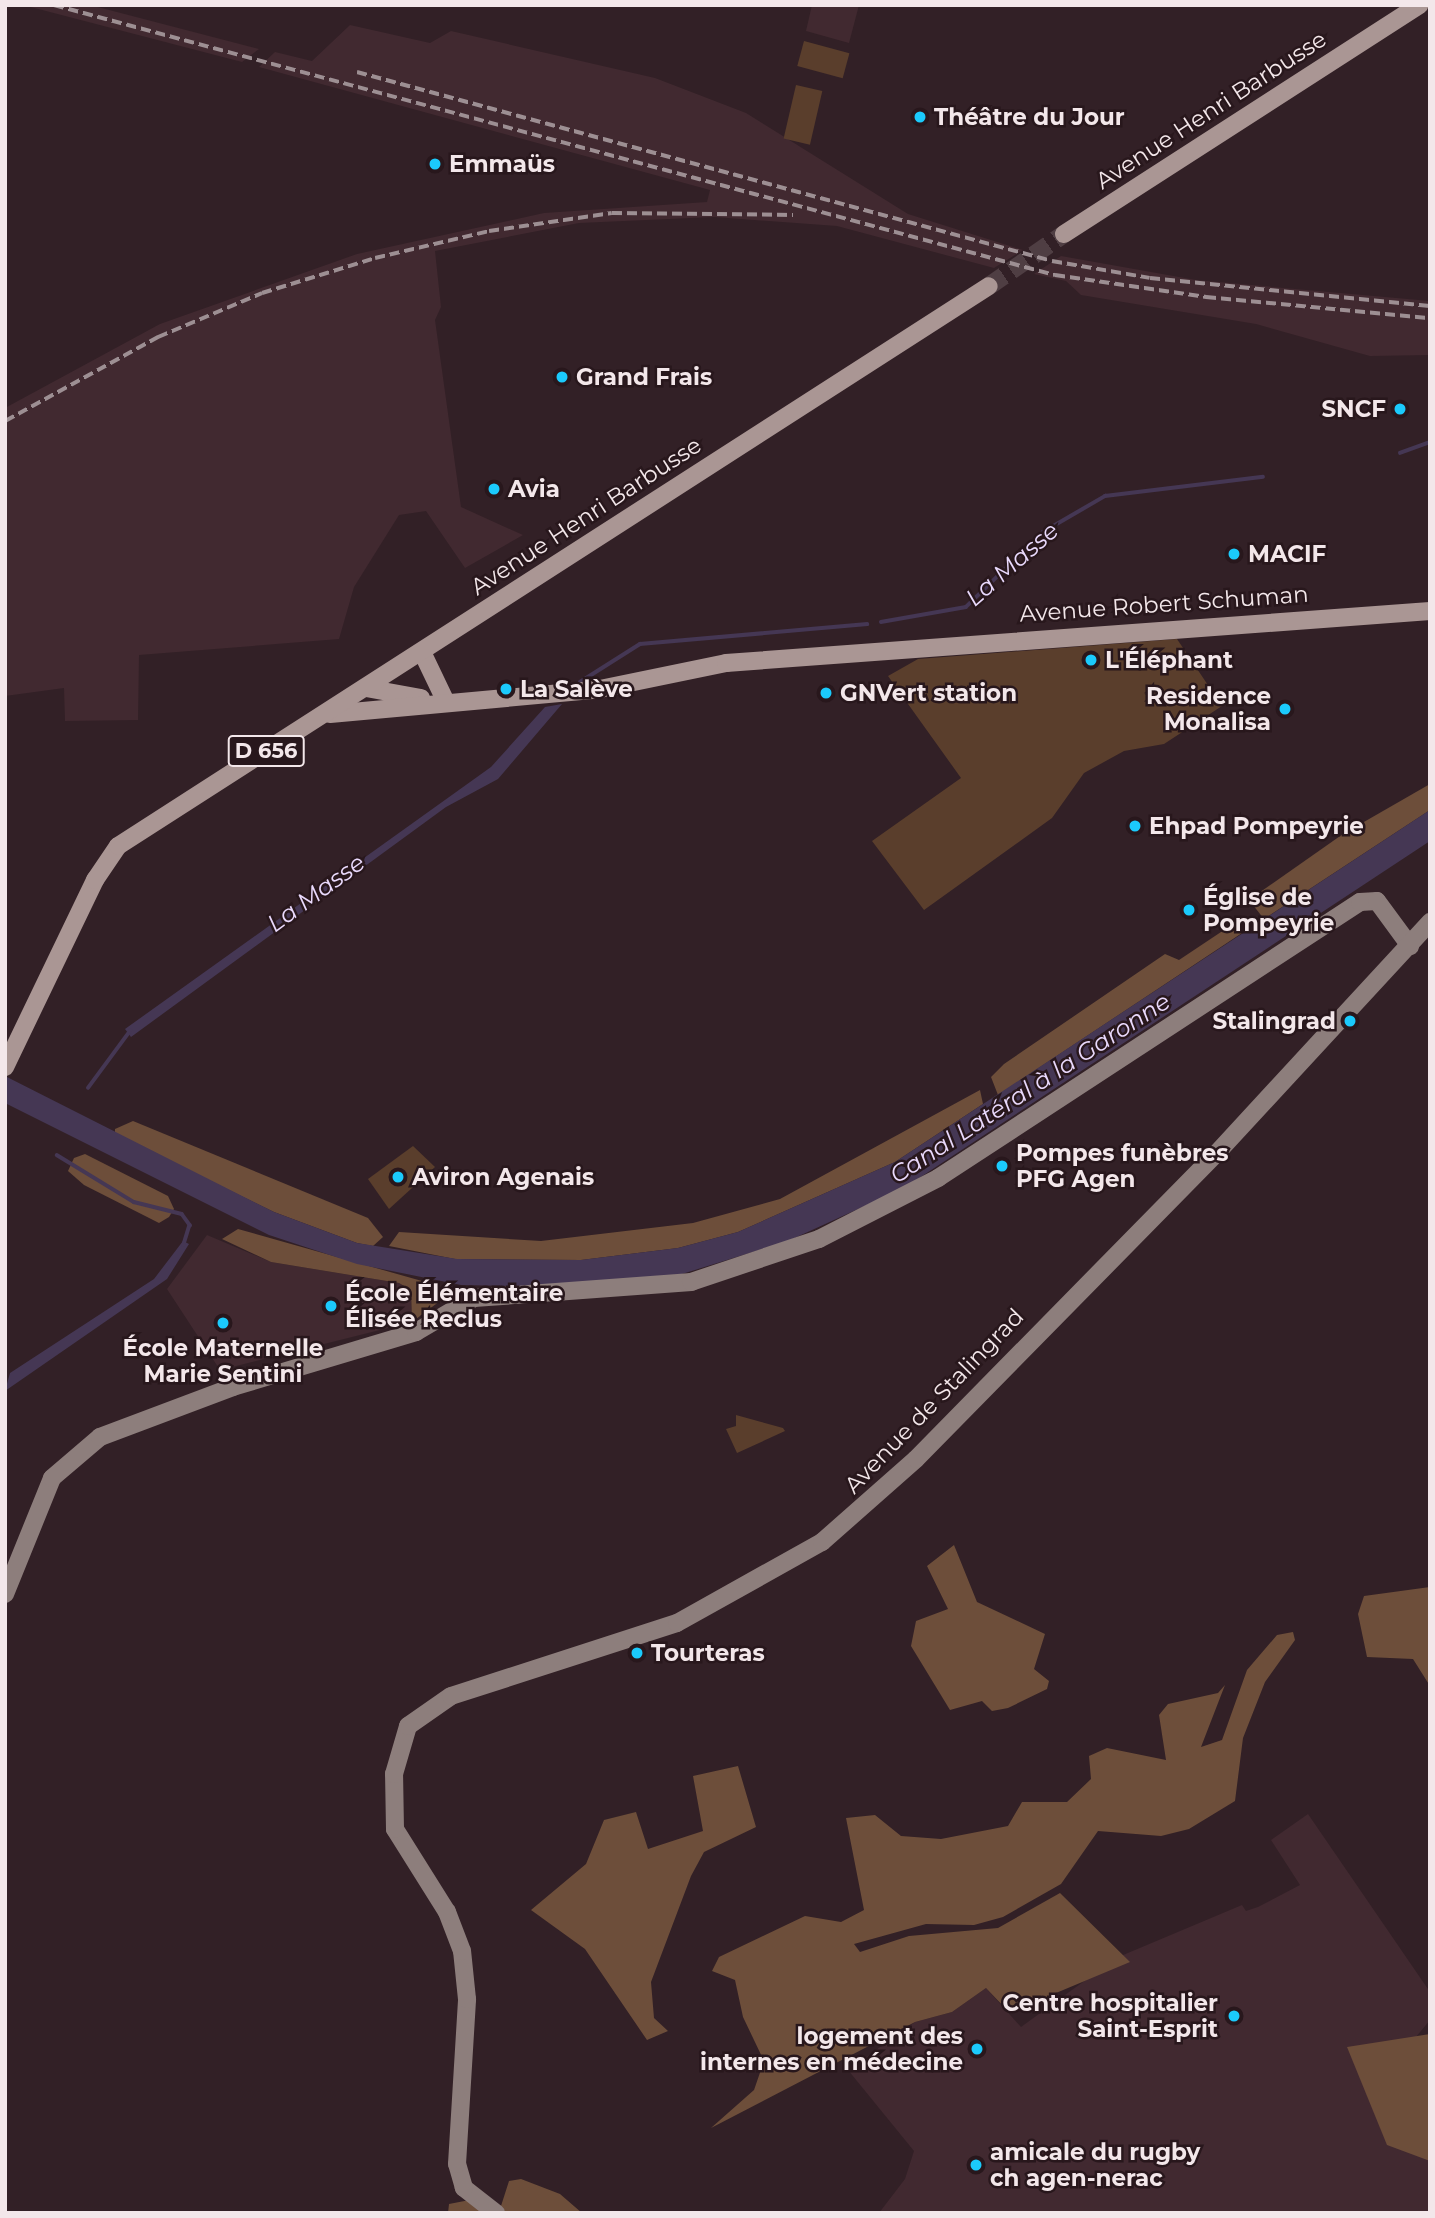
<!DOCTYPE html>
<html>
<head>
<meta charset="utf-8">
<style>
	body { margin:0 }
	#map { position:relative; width:1435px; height:2218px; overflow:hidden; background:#322026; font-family:Montserrat,sans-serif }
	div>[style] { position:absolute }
	.built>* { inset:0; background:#412930 }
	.green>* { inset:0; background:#5a3e2c; transform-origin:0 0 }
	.forest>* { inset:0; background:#6d4e3a }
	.water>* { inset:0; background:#453754 }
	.stream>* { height:3.5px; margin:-1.75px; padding:0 1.75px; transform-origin:1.75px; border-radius:1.75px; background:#453754 }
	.primary-tunnel>* { height:18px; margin-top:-9px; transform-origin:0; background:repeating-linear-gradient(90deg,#4f3e43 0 18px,transparent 0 27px) }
	.secondary>* { height:18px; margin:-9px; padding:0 9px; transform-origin:9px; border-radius:9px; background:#8d7e7c }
	.primary>* { height:18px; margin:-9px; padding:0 9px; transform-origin:9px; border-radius:9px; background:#aa9694 }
	.rail>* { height:3.5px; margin-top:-1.75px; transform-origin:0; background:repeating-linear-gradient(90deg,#9d8f93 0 10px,transparent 0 15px) }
	.dots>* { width:19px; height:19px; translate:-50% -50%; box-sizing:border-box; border:4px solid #28171c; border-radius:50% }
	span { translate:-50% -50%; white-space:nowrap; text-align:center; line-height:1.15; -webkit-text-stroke:5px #28171c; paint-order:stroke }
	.shield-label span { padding:2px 5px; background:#28171c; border:2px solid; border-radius:5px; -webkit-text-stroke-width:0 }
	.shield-label { font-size:21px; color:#f3e7ea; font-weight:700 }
	.street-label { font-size:23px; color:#f3e7ea }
	.poi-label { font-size:23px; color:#f3e7ea; font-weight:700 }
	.left { translate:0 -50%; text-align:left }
	.right { translate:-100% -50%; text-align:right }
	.water-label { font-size:24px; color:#eadafd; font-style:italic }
	.frame { position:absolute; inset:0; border:7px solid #f3e7ea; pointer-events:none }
</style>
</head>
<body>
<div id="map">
	<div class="built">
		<i style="clip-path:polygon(23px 5px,90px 5px,259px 49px,242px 62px)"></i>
		<i style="clip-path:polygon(812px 5px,859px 5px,849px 43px,806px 31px)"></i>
		<i style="clip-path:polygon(350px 25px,430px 43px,451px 31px,655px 78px,746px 113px,908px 214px,1023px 250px,994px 268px,837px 226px,714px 217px,579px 223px,435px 251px,441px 307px,435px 320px,461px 507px,523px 535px,465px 568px,426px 511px,399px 515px,354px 587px,339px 639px,139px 655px,138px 720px,65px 721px,64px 688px,5px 696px,5px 408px,160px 324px,357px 254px,544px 213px,707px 202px,710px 190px,259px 67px,275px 52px,312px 61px)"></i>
		<i style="clip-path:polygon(1061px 256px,1196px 280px,1430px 301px,1430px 355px,1370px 356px,1256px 324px,1081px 295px,1066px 281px,1034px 274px)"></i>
		<i style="clip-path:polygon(207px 1235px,271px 1262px,399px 1283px,411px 1290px,412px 1322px,220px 1370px,167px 1289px)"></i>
		<i style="clip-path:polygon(1308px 1814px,1430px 1992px,1430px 2020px,1407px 2048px,1430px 2161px,1430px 2213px,879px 2213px,905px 2179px,914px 2151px,848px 2070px,915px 2022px,952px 2012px,986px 1988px,1021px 2027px,1116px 1958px,1242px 1905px,1246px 1911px,1258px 1907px,1300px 1885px,1271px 1840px)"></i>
	</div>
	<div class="green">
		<i style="left:804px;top:41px;width:47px;height:26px;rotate:15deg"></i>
		<i style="left:796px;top:85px;width:27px;height:55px;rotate:13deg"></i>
		<i style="clip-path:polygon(1177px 639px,1222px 706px,1164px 744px,1124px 751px,1084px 773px,1052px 818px,924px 910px,872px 841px,961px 778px,888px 676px,918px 659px)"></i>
		<i style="clip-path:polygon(413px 1146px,435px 1167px,389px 1209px,368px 1179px)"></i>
		<i style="clip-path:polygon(736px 1415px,783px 1428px,785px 1431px,737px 1453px,726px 1429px,736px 1426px)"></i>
	</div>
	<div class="forest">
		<i style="clip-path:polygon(1430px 784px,1430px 810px,1264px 919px,1249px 900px,1343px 834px)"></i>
		<i style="clip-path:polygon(1236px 922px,1242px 933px,998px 1095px,991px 1077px,1004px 1064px,1165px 954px,1179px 960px)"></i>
		<i style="clip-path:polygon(980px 1090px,983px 1104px,895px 1162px,738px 1232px,678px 1248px,581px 1260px,455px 1259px,389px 1246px,399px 1232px,541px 1241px,693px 1223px,780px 1199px)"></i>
		<i style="clip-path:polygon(133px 1121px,368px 1218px,383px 1237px,373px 1246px,357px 1243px,274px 1212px,115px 1135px,115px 1129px)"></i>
		<i style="clip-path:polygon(85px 1154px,168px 1196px,174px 1209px,169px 1217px,159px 1223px,84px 1185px,68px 1171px,74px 1158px)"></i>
		<i style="clip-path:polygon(238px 1229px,429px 1283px,440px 1301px,412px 1322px,411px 1290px,399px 1283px,271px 1262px,222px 1239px)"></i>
		<i style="clip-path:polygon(954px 1545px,977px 1602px,1045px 1634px,1034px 1669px,1049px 1681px,1047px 1689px,1008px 1708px,992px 1711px,982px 1701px,950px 1710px,911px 1646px,916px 1621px,948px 1609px,927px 1566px)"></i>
		<i style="clip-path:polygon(1430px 1587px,1430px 1686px,1413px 1659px,1367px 1657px,1358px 1614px,1364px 1596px)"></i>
		<i style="clip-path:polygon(1293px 1632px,1295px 1640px,1265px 1682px,1243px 1738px,1235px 1801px,1189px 1829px,1161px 1836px,1098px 1831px,1061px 1884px,1003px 1917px,974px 1925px,926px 1924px,854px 1944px,860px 1952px,909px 1936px,998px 1928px,1060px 1893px,1130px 1962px,1025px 2006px,1005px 2008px,986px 1988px,952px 2012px,915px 2022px,711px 2128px,754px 2090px,764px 2061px,743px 2017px,735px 1980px,712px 1971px,719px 1957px,805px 1916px,841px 1922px,864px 1910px,846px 1818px,875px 1815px,901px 1836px,941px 1839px,1008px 1826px,1022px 1802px,1067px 1802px,1091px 1779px,1089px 1756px,1107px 1748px,1166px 1760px,1159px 1715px,1168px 1704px,1218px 1693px,1225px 1685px,1201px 1747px,1222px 1740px,1247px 1670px,1277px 1635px)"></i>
		<i style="clip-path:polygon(738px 1766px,756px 1827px,704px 1852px,691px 1876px,651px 1982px,654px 2018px,668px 2031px,647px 2040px,585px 1949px,531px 1910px,586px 1864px,604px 1820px,636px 1812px,648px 1849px,703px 1831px,693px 1776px)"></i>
		<i style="clip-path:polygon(1430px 2034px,1430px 2161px,1387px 2145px,1347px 2047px)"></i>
		<i style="clip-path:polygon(521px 2179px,560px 2194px,582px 2213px,448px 2213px,449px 2204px,485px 2197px,501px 2206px,509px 2181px)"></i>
	</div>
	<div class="water">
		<i style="clip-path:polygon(562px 704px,498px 779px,446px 807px,131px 1037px,125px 1029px,491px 767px,545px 707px)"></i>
		<i style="clip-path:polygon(1430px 810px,1430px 841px,904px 1188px,788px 1241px,682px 1274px,571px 1287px,461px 1285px,357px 1264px,269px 1235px,5px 1103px,5px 1076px,274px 1212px,357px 1243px,457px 1259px,581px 1260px,678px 1248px,738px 1232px,895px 1162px)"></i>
		<i style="clip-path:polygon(183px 1241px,189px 1244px,167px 1279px,5px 1391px,10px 1373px,154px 1279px)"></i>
	</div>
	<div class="stream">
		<i style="left:1400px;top:453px;width:32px;rotate:-20deg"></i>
		<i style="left:881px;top:622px;width:86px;rotate:-10deg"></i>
		<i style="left:966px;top:607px;width:107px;rotate:-44.2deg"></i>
		<i style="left:1043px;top:532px;width:72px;rotate:-30.1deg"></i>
		<i style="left:1105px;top:496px;width:159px;rotate:-6.9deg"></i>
		<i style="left:580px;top:682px;width:71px;rotate:-32.3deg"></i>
		<i style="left:640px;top:644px;width:228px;rotate:-5deg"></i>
		<i style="left:88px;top:1088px;width:71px;rotate:-53.6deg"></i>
		<i style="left:57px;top:1155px;width:90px;rotate:31.4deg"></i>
		<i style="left:134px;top:1202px;width:49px;rotate:14deg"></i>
		<i style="left:182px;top:1214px;width:14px;rotate:54deg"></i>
		<i style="left:190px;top:1225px;width:21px;rotate:107deg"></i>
	</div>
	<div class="primary-tunnel">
		<i style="left:989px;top:286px;width:91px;rotate:-34.7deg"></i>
	</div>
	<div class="secondary">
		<i style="left:5px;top:1594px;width:125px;rotate:-67.9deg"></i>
		<i style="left:52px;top:1478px;width:63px;rotate:-40.5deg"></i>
		<i style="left:100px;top:1437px;width:142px;rotate:-20.6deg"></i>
		<i style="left:233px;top:1387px;width:191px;rotate:-16.7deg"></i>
		<i style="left:416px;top:1332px;width:67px;rotate:-30.4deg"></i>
		<i style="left:474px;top:1298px;width:218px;rotate:-4.2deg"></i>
		<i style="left:691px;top:1282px;width:135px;rotate:-18.6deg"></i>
		<i style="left:819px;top:1239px;width:134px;rotate:-27.1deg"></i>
		<i style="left:938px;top:1178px;width:504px;rotate:-33.19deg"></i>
		<i style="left:1360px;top:902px;width:17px;rotate:-3deg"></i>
		<i style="left:1377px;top:901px;width:56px;rotate:53.7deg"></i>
		<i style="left:496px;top:2213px;width:41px;rotate:-142deg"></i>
		<i style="left:464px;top:2188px;width:25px;rotate:-106deg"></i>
		<i style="left:457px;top:2164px;width:165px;rotate:-86.5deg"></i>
		<i style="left:467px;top:1999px;width:48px;rotate:-95.9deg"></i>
		<i style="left:462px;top:1951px;width:42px;rotate:-111deg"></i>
		<i style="left:447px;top:1912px;width:98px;rotate:-122.1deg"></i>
		<i style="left:395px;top:1829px;width:55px;rotate:-91deg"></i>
		<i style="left:394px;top:1774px;width:50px;rotate:-73.7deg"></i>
		<i style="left:408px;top:1726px;width:52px;rotate:-34.9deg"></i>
		<i style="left:451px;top:1696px;width:237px;rotate:-17.9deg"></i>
		<i style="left:677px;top:1623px;width:166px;rotate:-29.2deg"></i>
		<i style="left:822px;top:1542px;width:125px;rotate:-41.4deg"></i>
		<i style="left:916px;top:1459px;width:428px;rotate:-45.5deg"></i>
		<i style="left:1216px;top:1154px;width:316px;rotate:-47.3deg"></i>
	</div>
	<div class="primary">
		<i style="left:1064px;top:234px;width:423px;rotate:-32.8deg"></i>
		<i style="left:422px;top:652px;width:55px;rotate:64.4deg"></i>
		<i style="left:366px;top:688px;width:56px;rotate:10.3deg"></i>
		<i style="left:330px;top:714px;width:266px;rotate:-5.2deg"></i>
		<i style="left:595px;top:690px;width:134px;rotate:-11.6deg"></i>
		<i style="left:726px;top:663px;width:706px;rotate:-4.22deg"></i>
		<i style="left:5px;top:1067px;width:208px;rotate:-64.3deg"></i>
		<i style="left:95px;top:880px;width:41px;rotate:-55.9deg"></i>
		<i style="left:118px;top:846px;width:1035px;rotate:-32.74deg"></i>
	</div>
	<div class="rail">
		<i style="left:54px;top:5px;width:1037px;rotate:15.1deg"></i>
		<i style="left:1055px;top:275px;width:153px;rotate:8.3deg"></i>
		<i style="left:1206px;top:297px;width:225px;rotate:5.4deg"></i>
		<i style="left:357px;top:72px;width:720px;rotate:15.21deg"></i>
		<i style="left:1052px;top:261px;width:99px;rotate:9.8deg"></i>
		<i style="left:1150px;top:278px;width:281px;rotate:5.7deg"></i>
		<i style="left:5px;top:421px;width:175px;rotate:-28.8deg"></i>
		<i style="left:158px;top:337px;width:113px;rotate:-22.9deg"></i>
		<i style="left:262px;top:293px;width:118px;rotate:-17.2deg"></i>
		<i style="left:375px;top:258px;width:117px;rotate:-13.3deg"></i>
		<i style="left:489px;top:231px;width:124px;rotate:-8.3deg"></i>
		<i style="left:612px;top:213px;width:181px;rotate:0.6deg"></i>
	</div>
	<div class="dots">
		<i style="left:920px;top:117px;background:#1bcafc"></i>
		<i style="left:435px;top:164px;background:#1bcafc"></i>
		<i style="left:562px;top:377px;background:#1bcafc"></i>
		<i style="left:1400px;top:409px;background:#1bcafc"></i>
		<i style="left:494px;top:489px;background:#1bcafc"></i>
		<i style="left:1234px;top:554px;background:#1bcafc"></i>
		<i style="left:1091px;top:660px;background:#1bcafc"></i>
		<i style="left:506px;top:689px;background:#1bcafc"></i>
		<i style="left:826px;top:693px;background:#1bcafc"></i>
		<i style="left:1285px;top:709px;background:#1bcafc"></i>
		<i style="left:1135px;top:826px;background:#1bcafc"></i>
		<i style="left:1189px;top:910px;background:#1bcafc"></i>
		<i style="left:1350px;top:1021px;background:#1bcafc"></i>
		<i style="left:1002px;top:1166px;background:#1bcafc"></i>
		<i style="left:398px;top:1177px;background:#1bcafc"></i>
		<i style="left:331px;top:1306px;background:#1bcafc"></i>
		<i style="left:223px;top:1323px;background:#1bcafc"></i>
		<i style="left:637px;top:1653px;background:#1bcafc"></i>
		<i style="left:1234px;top:2016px;background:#1bcafc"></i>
		<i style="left:977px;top:2049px;background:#1bcafc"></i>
		<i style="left:976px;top:2165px;background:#1bcafc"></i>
	</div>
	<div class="shield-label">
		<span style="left:266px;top:751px">D 656</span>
	</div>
	<div class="street-label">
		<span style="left:1211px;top:110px;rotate:-33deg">Avenue Henri Barbusse</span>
		<span style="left:586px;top:516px;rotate:-33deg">Avenue Henri Barbusse</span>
		<span style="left:1164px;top:604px;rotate:-4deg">Avenue Robert Schuman</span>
		<span style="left:934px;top:1401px;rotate:-46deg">Avenue de Stalingrad</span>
	</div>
	<div class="poi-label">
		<span class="left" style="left:934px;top:117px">Théâtre du Jour</span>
		<span class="left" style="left:449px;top:164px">Emmaüs</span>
		<span class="left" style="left:576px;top:377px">Grand Frais</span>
		<span class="right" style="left:1386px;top:409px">SNCF</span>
		<span class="left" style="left:508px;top:489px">Avia</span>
		<span class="left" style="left:1248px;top:554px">MACIF</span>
		<span class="left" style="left:1105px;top:660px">L'Éléphant</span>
		<span class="left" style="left:520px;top:689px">La Salève</span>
		<span class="left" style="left:840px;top:693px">GNVert station</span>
		<span class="right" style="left:1271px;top:709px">Residence<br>Monalisa</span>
		<span class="left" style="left:1149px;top:826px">Ehpad Pompeyrie</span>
		<span class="left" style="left:1203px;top:910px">Église de<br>Pompeyrie</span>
		<span class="right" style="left:1336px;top:1021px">Stalingrad</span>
		<span class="left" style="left:1016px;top:1166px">Pompes funèbres<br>PFG Agen</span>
		<span class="left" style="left:412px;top:1177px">Aviron Agenais</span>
		<span class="left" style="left:345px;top:1306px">École Élémentaire<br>Élisée Reclus</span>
		<span style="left:223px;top:1361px">École Maternelle<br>Marie Sentini</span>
		<span class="left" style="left:651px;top:1653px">Tourteras</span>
		<span class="right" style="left:1218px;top:2016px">Centre hospitalier<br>Saint-Esprit</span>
		<span class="right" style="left:963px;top:2049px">logement des<br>internes en médecine</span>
		<span class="left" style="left:990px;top:2165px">amicale du rugby<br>ch agen-nerac</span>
	</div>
	<div class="water-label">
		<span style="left:1012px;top:564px;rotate:-41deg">La Masse</span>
		<span style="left:316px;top:893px;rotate:-36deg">La Masse</span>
		<span style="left:1030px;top:1088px;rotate:-33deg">Canal Latéral à la Garonne</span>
	</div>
	<div class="frame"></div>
</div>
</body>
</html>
